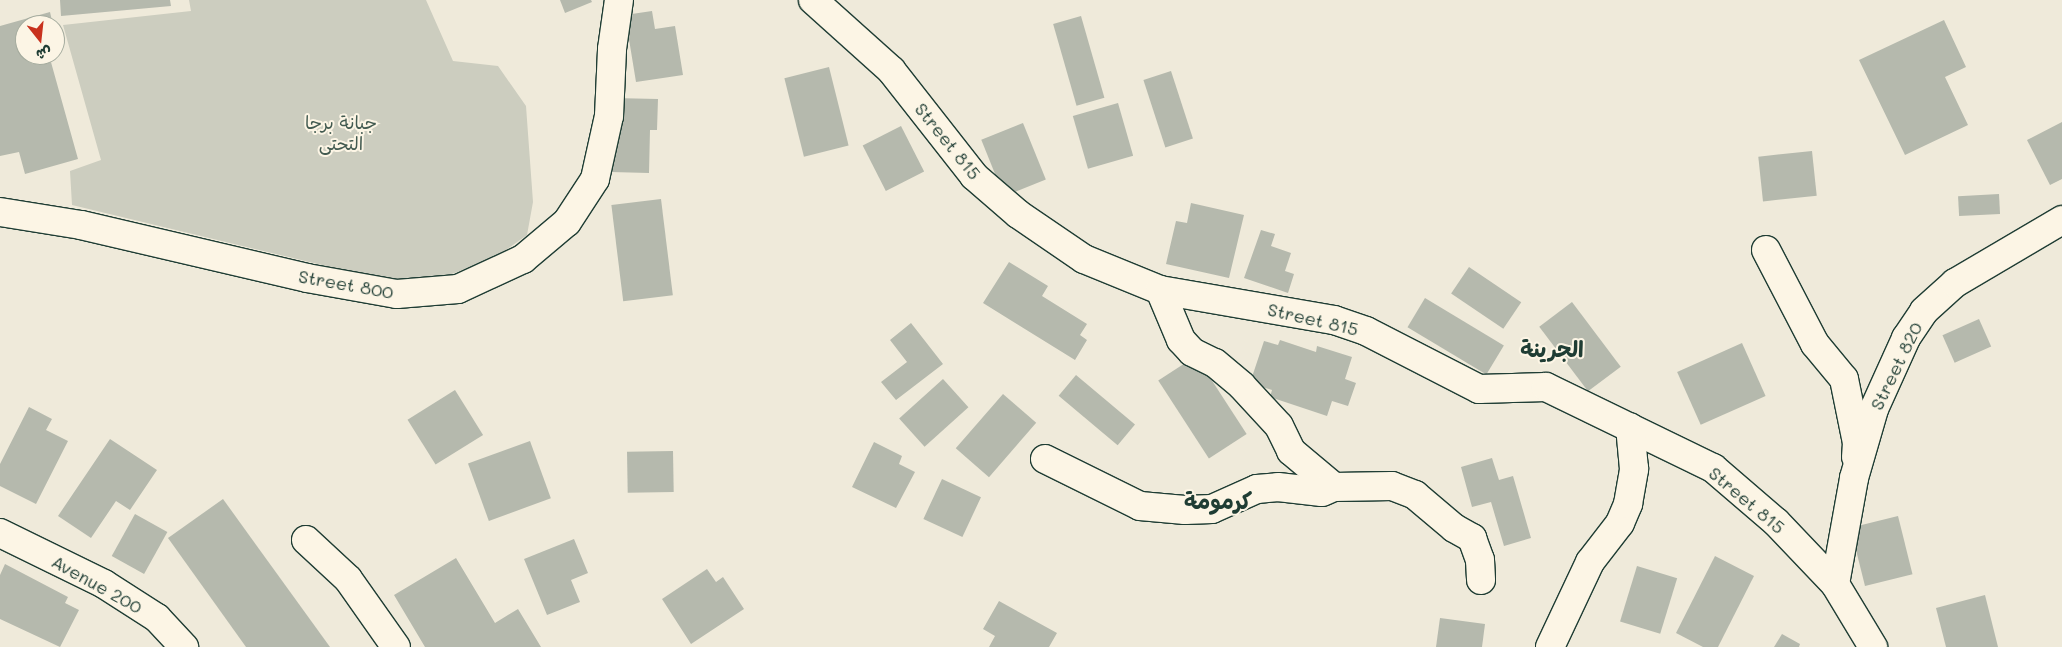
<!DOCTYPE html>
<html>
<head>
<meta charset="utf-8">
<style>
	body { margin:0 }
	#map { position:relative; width:2062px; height:647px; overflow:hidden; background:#efeada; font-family:Mali,"Playpen Sans Arabic",sans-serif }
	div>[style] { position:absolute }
	.green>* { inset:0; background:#cccdbf }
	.building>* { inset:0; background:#b5b9ad; transform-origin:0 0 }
	.roads { filter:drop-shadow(1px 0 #1f3d34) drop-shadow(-1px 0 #1f3d34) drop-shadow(0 1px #1f3d34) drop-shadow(0 -1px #1f3d34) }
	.street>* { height:28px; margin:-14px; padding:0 14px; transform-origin:14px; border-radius:14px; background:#fcf5e5 }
	.secondary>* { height:28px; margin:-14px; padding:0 14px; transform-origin:14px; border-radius:14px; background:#fcf5e5 }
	span { translate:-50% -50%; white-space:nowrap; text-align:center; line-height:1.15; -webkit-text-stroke:4px #fcf5e5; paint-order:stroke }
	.park-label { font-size:18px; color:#425a50 }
	.street-label { font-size:18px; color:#1f3d34 }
	.district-label { font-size:22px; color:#1f3d34; font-weight:700 }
	.north { position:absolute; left:15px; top:15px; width:50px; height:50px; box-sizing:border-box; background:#fcf5e5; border:1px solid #a4ab9e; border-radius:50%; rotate:164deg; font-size:14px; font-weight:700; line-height:20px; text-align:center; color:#1f3d34 }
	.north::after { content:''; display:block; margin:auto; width:18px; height:22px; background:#c8321e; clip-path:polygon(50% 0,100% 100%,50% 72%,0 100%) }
</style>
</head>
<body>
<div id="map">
	<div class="green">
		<i style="clip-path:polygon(189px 0,426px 0,453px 61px,498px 66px,526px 106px,533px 202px,527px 235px,496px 257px,444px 277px,397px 283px,72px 205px,70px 171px,101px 160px,63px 25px,191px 11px)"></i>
	</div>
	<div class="building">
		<i style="clip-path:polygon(60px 0,170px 0,171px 6px,61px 16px)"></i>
		<i style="clip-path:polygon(560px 0,591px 0,592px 2px,565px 13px)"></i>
		<i style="clip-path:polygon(652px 11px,655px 29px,675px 26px,683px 75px,636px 82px,625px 15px)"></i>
		<i style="clip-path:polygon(50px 12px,53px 25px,25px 25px,25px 55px,49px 55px,78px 159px,25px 174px,19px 152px,0 156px,0 26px)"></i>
		<i style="left:1081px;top:16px;width:85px;height:29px;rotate:74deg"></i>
		<i style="clip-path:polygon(1944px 20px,1966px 67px,1945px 77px,1968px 125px,1905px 155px,1859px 60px)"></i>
		<i style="clip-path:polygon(55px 34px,60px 51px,55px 52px)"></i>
		<i style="left:829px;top:67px;width:81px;height:46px;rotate:76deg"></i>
		<i style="left:1171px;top:71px;width:71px;height:29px;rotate:72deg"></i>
		<i style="clip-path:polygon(613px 98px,658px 99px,657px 130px,650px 130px,649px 173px,611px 172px)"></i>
		<i style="left:1118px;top:103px;width:55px;height:47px;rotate:74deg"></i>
		<i style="clip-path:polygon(2062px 122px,2062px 179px,2050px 185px,2027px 140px)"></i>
		<i style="left:1023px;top:123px;width:61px;height:45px;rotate:68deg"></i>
		<i style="left:901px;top:126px;width:51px;height:43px;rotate:63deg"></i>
		<i style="left:1812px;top:151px;width:45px;height:54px;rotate:84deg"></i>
		<i style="left:1999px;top:194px;width:20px;height:41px;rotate:87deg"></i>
		<i style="left:661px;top:199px;width:97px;height:50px;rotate:83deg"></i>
		<i style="clip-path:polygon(1191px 203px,1244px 215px,1229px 278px,1166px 264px,1176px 221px,1187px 223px)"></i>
		<i style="clip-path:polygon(1261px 230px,1275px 234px,1271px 246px,1291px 253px,1285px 271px,1294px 274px,1288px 293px,1244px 278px)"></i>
		<i style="clip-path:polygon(1009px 262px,1048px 286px,1042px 296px,1087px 324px,1080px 335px,1087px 340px,1075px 360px,983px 303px)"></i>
		<i style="left:1469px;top:267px;width:63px;height:32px;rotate:34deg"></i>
		<i style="left:1425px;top:298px;width:92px;height:34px;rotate:31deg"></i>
		<i style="left:1572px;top:302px;width:81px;height:41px;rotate:53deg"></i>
		<i style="left:1979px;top:319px;width:30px;height:40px;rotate:66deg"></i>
		<i style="clip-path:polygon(911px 323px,943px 364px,896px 400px,881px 382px,907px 362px,890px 340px)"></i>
		<i style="clip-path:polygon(1280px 340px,1316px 352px,1317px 346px,1352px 357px,1345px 379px,1356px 383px,1348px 406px,1332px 401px,1327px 416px,1270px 397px,1272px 390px,1250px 383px,1264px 341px,1278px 345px)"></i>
		<i style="left:1742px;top:343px;width:58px;height:71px;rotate:66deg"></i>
		<i style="left:1196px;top:356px;width:93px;height:45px;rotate:57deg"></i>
		<i style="left:1076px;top:375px;width:77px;height:27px;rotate:40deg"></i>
		<i style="left:943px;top:379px;width:38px;height:59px;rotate:48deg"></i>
		<i style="left:455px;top:390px;width:53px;height:56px;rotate:58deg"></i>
		<i style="left:1003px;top:394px;width:44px;height:72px;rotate:41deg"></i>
		<i style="clip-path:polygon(29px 407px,52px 419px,46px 430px,68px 441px,36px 504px,0 486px,0 464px)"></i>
		<i style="clip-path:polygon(110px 439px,157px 470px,130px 510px,116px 501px,91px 538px,58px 516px)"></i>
		<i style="left:530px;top:441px;width:61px;height:66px;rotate:70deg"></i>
		<i style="clip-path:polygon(874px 442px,902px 456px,899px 464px,915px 472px,896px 508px,852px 487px)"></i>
		<i style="left:673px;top:451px;width:41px;height:46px;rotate:89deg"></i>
		<i style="clip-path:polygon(1492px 458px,1499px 480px,1513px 476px,1531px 538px,1504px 546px,1491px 502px,1472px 507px,1461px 467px)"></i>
		<i style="left:942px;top:479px;width:43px;height:44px;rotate:25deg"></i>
		<i style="clip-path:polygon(223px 499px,330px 647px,246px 647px,168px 538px)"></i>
		<i style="left:135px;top:514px;width:37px;height:48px;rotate:29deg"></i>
		<i style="left:1898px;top:516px;width:60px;height:49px;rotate:76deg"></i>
		<i style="clip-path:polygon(574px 539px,588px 573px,571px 580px,580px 602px,547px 615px,524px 559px)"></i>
		<i style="clip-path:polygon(1715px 556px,1754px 576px,1718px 647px,1703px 647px,1676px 633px)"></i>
		<i style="clip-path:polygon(456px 558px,495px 623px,518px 609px,541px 647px,425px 647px,394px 595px)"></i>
		<i style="clip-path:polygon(5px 564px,68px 597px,65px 603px,79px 610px,60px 647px,0 619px,0 575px)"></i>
		<i style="left:1637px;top:566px;width:42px;height:58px;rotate:17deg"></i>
		<i style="clip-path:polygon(707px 569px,716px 582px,723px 577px,744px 609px,691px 644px,662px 599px)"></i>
		<i style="clip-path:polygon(1985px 595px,1998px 647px,1946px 647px,1936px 608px)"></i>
		<i style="clip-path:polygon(999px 601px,1057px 633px,1049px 647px,989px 647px,995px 636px,983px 629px)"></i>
		<i style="clip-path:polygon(1440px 618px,1485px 624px,1482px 647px,1436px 647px)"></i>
		<i style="clip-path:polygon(1782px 634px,1800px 644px,1799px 647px,1774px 647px)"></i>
	</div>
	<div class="roads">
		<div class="street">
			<i style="left:813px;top:0;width:105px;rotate:41.9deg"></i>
			<i style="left:891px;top:70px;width:135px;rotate:51.9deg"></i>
			<i style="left:974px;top:176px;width:58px;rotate:40.8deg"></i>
			<i style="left:1018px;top:214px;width:80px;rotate:34.3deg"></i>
			<i style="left:1084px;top:259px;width:82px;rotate:22.2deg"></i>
			<i style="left:1160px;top:290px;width:177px;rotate:9.8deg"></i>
			<i style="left:1334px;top:320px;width:34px;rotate:19deg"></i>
			<i style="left:1366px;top:331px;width:127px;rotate:27.2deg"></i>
			<i style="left:1479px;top:389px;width:67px;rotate:-1.7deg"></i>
			<i style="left:1546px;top:387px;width:186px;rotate:25.9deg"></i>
			<i style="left:1713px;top:468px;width:83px;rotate:40.6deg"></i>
			<i style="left:1776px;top:522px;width:86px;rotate:46.4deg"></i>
			<i style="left:1835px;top:584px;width:74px;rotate:58.9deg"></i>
			<i style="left:1766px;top:250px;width:106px;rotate:62.5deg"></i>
			<i style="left:1815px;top:344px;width:45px;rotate:50.4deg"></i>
			<i style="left:1844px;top:379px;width:65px;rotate:78.5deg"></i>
			<i style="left:1857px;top:443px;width:14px;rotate:94deg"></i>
			<i style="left:1160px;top:290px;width:54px;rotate:67.2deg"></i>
			<i style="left:1181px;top:340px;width:16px;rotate:47deg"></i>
			<i style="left:1192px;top:352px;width:25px;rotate:26deg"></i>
			<i style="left:1215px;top:363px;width:35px;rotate:40deg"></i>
			<i style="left:1242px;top:386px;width:54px;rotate:47.2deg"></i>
			<i style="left:1279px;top:426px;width:28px;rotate:64deg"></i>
			<i style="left:1291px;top:451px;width:56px;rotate:39.9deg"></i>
			<i style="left:1334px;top:487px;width:58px;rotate:-1deg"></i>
			<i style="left:1392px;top:486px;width:25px;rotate:21deg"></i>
			<i style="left:1415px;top:495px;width:51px;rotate:40.2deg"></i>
			<i style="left:1454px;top:528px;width:21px;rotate:29deg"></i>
			<i style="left:1472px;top:538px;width:23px;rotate:70deg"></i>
			<i style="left:1480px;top:560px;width:20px;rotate:87deg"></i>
			<i style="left:1045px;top:459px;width:106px;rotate:26.3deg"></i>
			<i style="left:1140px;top:506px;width:45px;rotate:5.1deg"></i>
			<i style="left:1185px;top:510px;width:27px;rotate:-2deg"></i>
			<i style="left:1212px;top:509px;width:49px;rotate:-24deg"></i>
			<i style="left:1257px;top:489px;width:21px;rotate:-5deg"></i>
			<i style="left:1278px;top:487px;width:44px;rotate:6.5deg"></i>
			<i style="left:1322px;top:492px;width:13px;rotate:-23deg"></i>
			<i style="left:306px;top:540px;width:57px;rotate:42.9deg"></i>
			<i style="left:348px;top:579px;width:83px;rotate:54.8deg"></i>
			<i style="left:1835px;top:584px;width:108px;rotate:-79.8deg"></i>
			<i style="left:1854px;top:478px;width:72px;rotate:-73.8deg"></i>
			<i style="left:1874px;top:409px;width:78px;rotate:-65.7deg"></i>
			<i style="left:1906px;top:338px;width:32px;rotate:-56deg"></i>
			<i style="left:1924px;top:311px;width:42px;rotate:-42.1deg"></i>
			<i style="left:1955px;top:283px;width:124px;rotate:-30.5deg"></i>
			<i style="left:1550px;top:647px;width:94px;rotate:-64.8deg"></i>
			<i style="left:1590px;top:562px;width:49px;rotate:-52.4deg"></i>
			<i style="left:1620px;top:523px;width:21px;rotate:-67deg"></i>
			<i style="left:1628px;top:504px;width:36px;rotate:-80deg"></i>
			<i style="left:1634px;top:469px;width:42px;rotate:-95.4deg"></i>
		</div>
		<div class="secondary">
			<i style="left:0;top:212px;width:82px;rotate:9.1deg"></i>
			<i style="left:81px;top:225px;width:232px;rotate:13.2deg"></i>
			<i style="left:307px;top:278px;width:91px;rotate:10.1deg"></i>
			<i style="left:397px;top:294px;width:61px;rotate:-4.7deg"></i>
			<i style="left:458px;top:289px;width:72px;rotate:-24.8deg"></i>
			<i style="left:523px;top:259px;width:57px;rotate:-40.1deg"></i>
			<i style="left:567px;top:222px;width:51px;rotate:-56.9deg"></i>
			<i style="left:595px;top:179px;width:65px;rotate:-77.5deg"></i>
			<i style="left:609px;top:116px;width:67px;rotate:-87.4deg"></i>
			<i style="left:612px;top:49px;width:49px;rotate:-81.9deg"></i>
			<i style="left:0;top:533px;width:116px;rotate:26.1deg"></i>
			<i style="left:104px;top:584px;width:63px;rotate:32.7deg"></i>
			<i style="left:157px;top:618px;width:40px;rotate:47deg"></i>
		</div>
	</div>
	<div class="park-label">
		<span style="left:341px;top:133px">جبانة برجا<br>التحتى</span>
	</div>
	<div class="street-label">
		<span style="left:948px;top:141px;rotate:51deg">Street 815</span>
		<span style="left:346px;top:284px;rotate:10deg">Street 800</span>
		<span style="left:1313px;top:319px;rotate:13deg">Street 815</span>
		<span style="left:1896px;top:366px;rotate:-64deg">Street 820</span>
		<span style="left:1747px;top:500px;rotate:40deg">Street 815</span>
		<span style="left:97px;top:584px;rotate:29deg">Avenue 200</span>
	</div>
	<div class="district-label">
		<span style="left:1552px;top:349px">الجرينة</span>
		<span style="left:1218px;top:501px">كرمومة</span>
	</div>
	<div class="north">ش</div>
</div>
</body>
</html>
